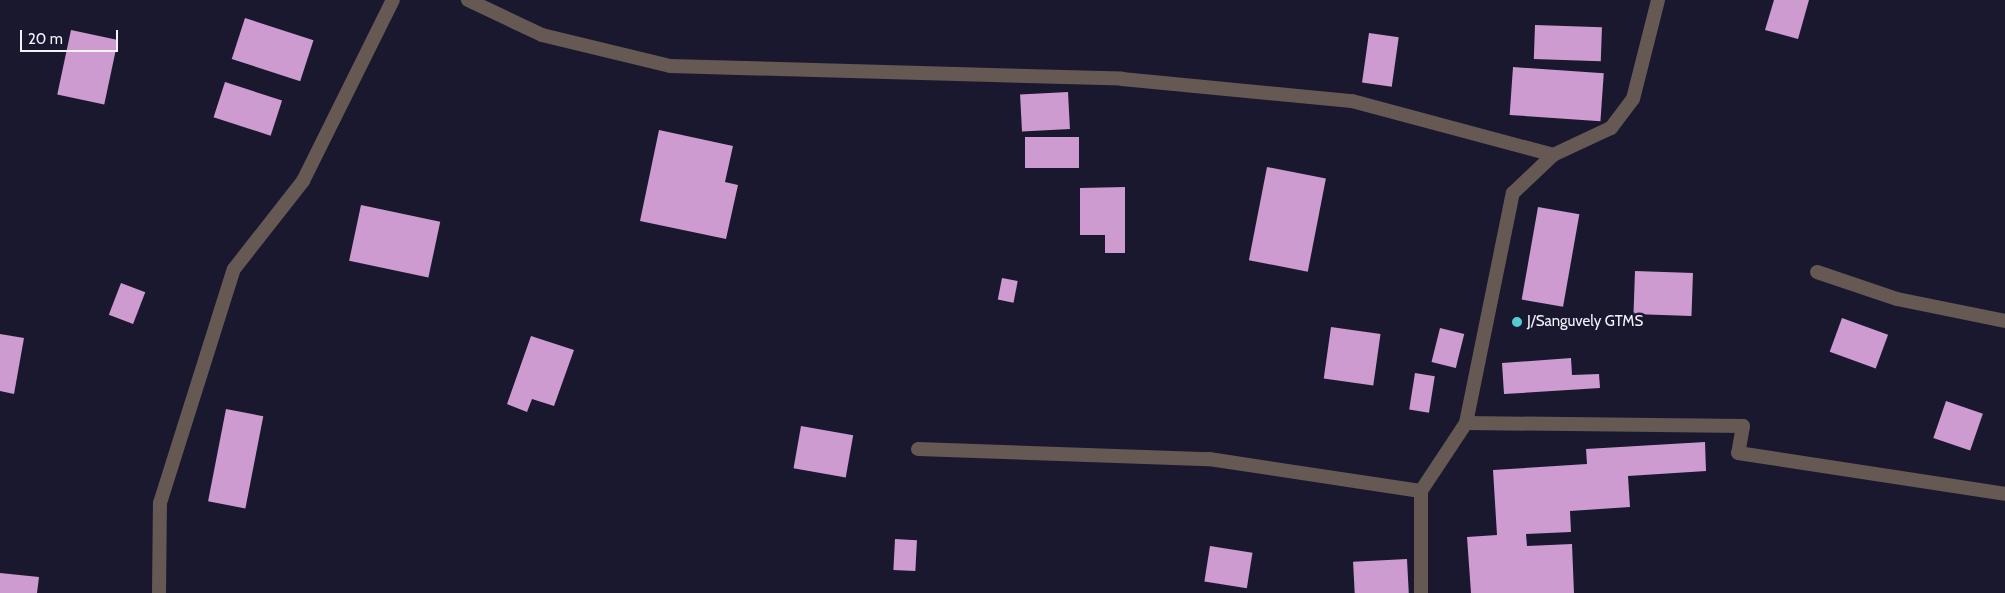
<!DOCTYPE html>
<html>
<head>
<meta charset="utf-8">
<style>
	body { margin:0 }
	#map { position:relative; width:2005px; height:593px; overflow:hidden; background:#1a182f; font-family:Cabin,sans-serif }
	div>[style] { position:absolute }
	.building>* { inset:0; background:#cd9bd0; transform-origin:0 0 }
	.minor>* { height:14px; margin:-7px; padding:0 7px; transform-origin:7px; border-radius:7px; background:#665853 }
	.dots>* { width:14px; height:14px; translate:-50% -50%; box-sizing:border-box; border:2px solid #1a182f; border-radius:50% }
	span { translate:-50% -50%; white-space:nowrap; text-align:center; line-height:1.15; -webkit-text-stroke:5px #1a182f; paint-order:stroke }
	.poi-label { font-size:15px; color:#f3f3fd }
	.left { translate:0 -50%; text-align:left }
	.scale { position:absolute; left:20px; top:30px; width:98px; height:22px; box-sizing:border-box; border:2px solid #f3f3fd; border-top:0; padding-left:6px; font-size:15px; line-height:18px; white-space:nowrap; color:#f3f3fd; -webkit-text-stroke:4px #1a182f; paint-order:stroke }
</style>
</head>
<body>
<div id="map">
	<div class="building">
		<i style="clip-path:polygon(1774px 0,1809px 0,1798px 39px,1765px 30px)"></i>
		<i style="left:245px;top:18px;width:72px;height:43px;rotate:18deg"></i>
		<i style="left:1535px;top:25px;width:67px;height:34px;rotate:2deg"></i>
		<i style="left:71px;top:30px;width:48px;height:66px;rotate:12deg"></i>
		<i style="left:1369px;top:33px;width:30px;height:50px;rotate:8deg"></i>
		<i style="left:1513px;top:67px;width:91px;height:48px;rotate:4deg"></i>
		<i style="left:225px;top:82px;width:60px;height:37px;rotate:18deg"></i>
		<i style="left:1068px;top:92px;width:37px;height:48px;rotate:87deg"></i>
		<i style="clip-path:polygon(659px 130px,733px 146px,725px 182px,738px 185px,726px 239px,640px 221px)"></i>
		<i style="left:1079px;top:137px;width:31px;height:54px;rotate:90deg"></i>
		<i style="left:1267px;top:167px;width:60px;height:95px;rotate:11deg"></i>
		<i style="clip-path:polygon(1125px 187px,1125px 253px,1105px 253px,1105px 235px,1080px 235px,1080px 188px)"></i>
		<i style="left:361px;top:205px;width:81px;height:57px;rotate:12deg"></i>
		<i style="left:1538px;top:207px;width:42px;height:94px;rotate:10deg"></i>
		<i style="left:1635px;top:271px;width:58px;height:43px;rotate:2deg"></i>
		<i style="left:1002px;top:278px;width:16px;height:22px;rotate:11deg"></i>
		<i style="left:121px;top:283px;width:26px;height:34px;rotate:21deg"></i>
		<i style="left:1842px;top:318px;width:49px;height:36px;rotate:20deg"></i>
		<i style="left:1331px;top:327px;width:50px;height:52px;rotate:8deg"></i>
		<i style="left:1440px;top:328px;width:25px;height:35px;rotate:14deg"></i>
		<i style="clip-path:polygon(0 334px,24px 338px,14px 394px,0 391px)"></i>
		<i style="clip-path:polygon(531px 336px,574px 350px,554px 406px,532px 399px,527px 412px,507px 404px)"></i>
		<i style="clip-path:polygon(1571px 358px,1572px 375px,1599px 374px,1600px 388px,1504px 394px,1502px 363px)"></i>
		<i style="left:1415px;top:373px;width:20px;height:37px;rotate:9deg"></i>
		<i style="left:1946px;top:401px;width:39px;height:39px;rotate:19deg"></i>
		<i style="left:226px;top:409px;width:38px;height:94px;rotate:11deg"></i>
		<i style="left:801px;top:426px;width:53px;height:43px;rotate:10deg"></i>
		<i style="clip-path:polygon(1705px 442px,1706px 471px,1628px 476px,1630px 507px,1570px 511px,1571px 532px,1526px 534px,1527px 546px,1572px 544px,1574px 593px,1471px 593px,1467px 537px,1497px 535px,1493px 470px,1587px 464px,1586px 449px)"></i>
		<i style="left:895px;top:539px;width:22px;height:31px;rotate:3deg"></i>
		<i style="left:1210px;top:546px;width:43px;height:36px;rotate:9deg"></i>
		<i style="left:1407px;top:559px;width:34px;height:54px;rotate:87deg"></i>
		<i style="clip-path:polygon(0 573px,39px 577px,37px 593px,0 593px)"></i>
	</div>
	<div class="minor">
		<i style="left:468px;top:0;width:82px;rotate:25.3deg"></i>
		<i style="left:542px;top:35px;width:132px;rotate:13.6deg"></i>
		<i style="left:670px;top:66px;width:452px;rotate:1.6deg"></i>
		<i style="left:1122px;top:79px;width:231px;rotate:5.5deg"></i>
		<i style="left:1352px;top:101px;width:208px;rotate:15deg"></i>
		<i style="left:1817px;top:272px;width:84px;rotate:18.6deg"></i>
		<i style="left:1897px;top:299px;width:110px;rotate:11.5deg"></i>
		<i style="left:1466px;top:423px;width:277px;rotate:0.6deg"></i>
		<i style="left:1743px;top:426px;width:27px;rotate:100deg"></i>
		<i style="left:1738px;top:453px;width:270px;rotate:8.7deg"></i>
		<i style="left:918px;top:449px;width:291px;rotate:2deg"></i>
		<i style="left:1209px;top:459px;width:214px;rotate:8.6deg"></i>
		<i style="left:159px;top:593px;width:90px;rotate:-89.4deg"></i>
		<i style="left:160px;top:503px;width:245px;rotate:-72.5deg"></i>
		<i style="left:234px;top:269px;width:112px;rotate:-51.9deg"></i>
		<i style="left:303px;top:181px;width:202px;rotate:-63.6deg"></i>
		<i style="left:1421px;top:593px;width:102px;rotate:-90deg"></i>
		<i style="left:1421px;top:491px;width:82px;rotate:-56.5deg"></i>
		<i style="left:1466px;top:423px;width:235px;rotate:-78.5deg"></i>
		<i style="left:1513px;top:193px;width:55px;rotate:-43.5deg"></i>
		<i style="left:1553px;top:155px;width:64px;rotate:-25deg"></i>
		<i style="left:1611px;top:128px;width:36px;rotate:-53deg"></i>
		<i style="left:1633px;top:99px;width:102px;rotate:-75.8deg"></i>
	</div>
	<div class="dots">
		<i style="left:1517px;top:322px;background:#52cdd0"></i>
	</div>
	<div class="poi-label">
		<span class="left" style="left:1527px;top:322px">J/Sanguvely GTMS</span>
	</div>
	<div class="scale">20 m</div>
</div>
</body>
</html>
